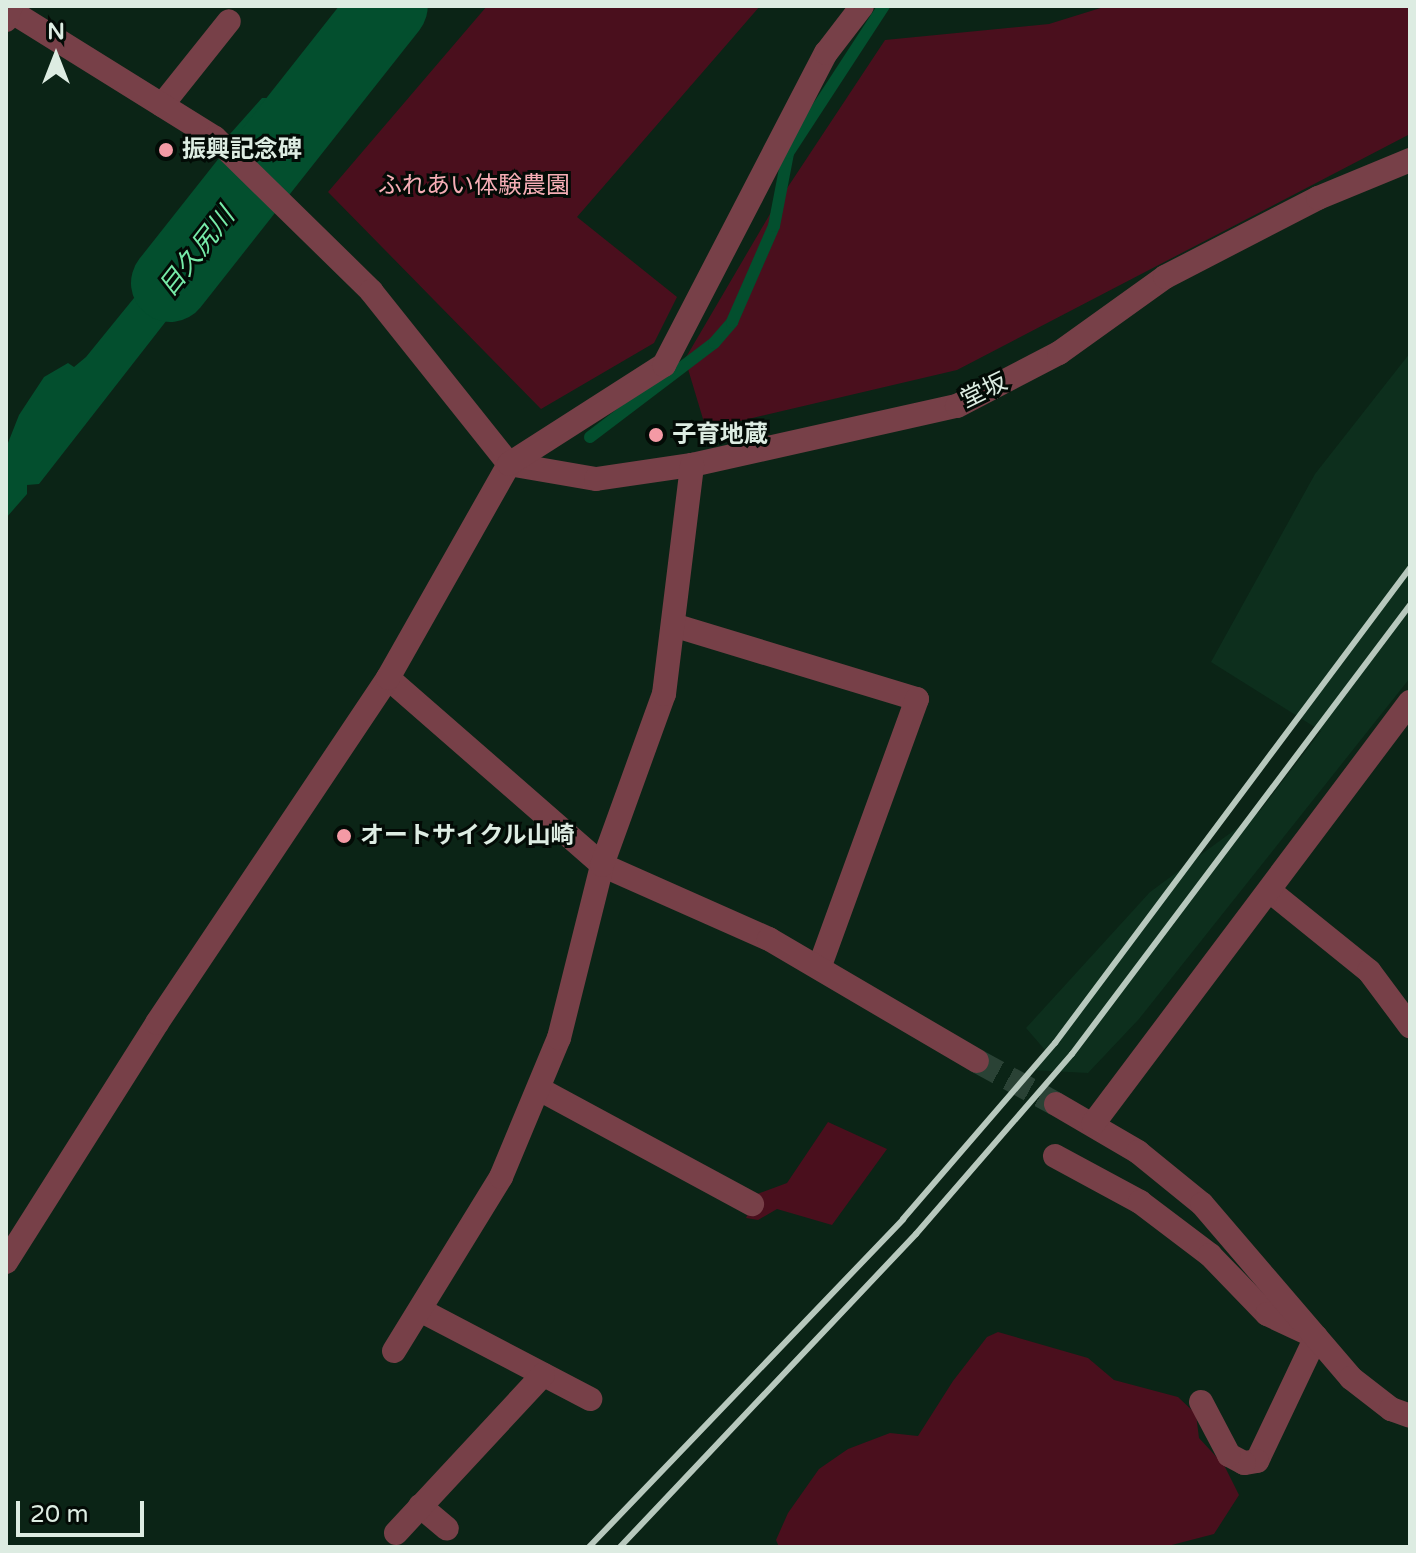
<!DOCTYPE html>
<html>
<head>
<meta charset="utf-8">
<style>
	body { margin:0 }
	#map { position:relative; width:1416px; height:1553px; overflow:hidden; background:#0b2416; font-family:"Varela Round","Noto Sans JP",sans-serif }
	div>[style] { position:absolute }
	.built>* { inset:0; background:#0d2f1d }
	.green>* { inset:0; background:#4a0f1d }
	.water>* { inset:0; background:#034f2e }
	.stream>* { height:12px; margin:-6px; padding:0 6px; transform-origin:6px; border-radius:6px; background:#034f2e }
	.river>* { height:78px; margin:-39px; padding:0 39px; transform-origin:39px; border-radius:39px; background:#034f2e }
	.minor-tunnel>* { height:24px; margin-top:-12px; transform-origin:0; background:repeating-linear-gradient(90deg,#2a4235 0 24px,transparent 0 36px) }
	.service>* { height:24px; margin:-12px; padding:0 12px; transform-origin:12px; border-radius:12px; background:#774048 }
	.minor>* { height:24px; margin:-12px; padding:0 12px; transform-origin:12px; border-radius:12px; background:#774048 }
	.tertiary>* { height:24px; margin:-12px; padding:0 12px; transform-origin:12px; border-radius:12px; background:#774048 }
	.rail>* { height:6px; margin:-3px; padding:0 3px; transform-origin:3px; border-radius:3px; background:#b7c8bd }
	.dots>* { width:22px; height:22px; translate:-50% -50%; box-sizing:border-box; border:4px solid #030b06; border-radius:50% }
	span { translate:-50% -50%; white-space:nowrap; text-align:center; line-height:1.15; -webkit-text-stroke:6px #030b06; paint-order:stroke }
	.poi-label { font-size:24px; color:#ddece2; font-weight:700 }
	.left { translate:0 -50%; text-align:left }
	.park-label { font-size:24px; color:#f5adb5 }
	.street-label { font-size:24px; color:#ddece2 }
	.water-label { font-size:26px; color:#76eaa8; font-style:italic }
	.frame { position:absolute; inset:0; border:8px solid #ddece2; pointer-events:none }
	.north { position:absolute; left:16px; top:16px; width:80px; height:80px; -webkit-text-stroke:6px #030b06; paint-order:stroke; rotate:0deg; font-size:22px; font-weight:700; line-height:32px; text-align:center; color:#ddece2 }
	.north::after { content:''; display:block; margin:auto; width:28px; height:36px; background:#ddece2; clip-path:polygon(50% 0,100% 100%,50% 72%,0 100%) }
	.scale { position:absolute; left:16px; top:1501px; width:128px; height:36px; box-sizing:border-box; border:4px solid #ddece2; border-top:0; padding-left:10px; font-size:24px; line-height:28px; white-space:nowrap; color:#ddece2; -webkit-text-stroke:6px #030b06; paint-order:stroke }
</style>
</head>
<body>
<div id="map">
	<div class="built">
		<i style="clip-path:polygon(1410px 353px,1410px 678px,1139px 1019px,1088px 1073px,1031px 1070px,1045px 1050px,1026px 1028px,1150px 892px,1259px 812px,1321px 731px,1211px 662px,1315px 474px)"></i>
	</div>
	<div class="green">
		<i style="clip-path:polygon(487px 6px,760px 6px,577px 217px,677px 297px,654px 343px,541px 409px,328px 192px)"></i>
		<i style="clip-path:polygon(1107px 6px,1410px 6px,1410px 134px,957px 370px,706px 429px,685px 359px,770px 214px,885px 40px,1049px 24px)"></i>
		<i style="clip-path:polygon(828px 1122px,887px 1149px,832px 1225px,777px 1209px,758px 1220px,746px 1218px,757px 1194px,787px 1183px)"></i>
		<i style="clip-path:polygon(998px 1332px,1088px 1358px,1114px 1380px,1178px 1397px,1196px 1414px,1199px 1438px,1224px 1465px,1239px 1495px,1214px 1534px,1164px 1547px,779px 1547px,776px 1540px,788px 1513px,819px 1469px,848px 1449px,890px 1433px,918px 1436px,953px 1381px,987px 1337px)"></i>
	</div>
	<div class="water">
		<i style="clip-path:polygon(357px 6px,414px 6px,276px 170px,230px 134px,262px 98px,278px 98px,305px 65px,306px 54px)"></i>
		<i style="clip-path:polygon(210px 177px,252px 211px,39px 484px,27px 485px,27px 494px,6px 518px,6px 448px,19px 415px,44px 377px,68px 363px,74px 367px,86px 357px,160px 266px,164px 257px,159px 243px)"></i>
	</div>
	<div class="stream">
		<i style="left:590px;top:437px;width:156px;rotate:-37.2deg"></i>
		<i style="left:714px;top:343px;width:28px;rotate:-49deg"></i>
		<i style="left:732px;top:322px;width:105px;rotate:-66.4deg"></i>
		<i style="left:774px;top:226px;width:74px;rotate:-79.1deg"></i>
		<i style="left:788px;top:153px;width:176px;rotate:-56.9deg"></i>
	</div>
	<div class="river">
		<i style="left:170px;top:283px;width:353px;rotate:-51.7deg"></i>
	</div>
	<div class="minor-tunnel">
		<i style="left:977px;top:1061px;width:90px;rotate:28.6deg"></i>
	</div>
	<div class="service">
		<i style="left:162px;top:105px;width:107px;rotate:-51.4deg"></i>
		<i style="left:1055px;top:1156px;width:97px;rotate:28.4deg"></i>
		<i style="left:1140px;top:1202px;width:88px;rotate:37.1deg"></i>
		<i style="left:1210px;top:1255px;width:82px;rotate:46deg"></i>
		<i style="left:1267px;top:1314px;width:54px;rotate:25.1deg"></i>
		<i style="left:1316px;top:1337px;width:137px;rotate:115.4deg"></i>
		<i style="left:1257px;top:1461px;width:13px;rotate:171deg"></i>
		<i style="left:1244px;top:1463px;width:17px;rotate:-152deg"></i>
		<i style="left:1229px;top:1455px;width:60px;rotate:-117.8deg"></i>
	</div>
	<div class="minor">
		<i style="left:6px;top:8px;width:246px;rotate:31.9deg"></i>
		<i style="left:215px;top:138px;width:219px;rotate:44.4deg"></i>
		<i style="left:371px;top:291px;width:221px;rotate:51.4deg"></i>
		<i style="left:509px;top:464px;width:88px;rotate:9.8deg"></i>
		<i style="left:596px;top:479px;width:97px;rotate:-8.3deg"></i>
		<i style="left:692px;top:465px;width:271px;rotate:-12.6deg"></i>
		<i style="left:957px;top:406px;width:115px;rotate:-27.5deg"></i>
		<i style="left:1059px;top:353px;width:130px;rotate:-35.6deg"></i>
		<i style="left:1165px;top:277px;width:172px;rotate:-27.3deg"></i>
		<i style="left:1318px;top:198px;width:100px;rotate:-22.4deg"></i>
		<i style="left:673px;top:625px;width:255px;rotate:16.9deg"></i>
		<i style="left:917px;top:699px;width:284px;rotate:110deg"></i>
		<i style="left:388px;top:678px;width:284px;rotate:41.1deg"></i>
		<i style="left:602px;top:865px;width:183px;rotate:23.9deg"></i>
		<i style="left:769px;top:939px;width:241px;rotate:30.4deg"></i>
		<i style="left:1271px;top:892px;width:126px;rotate:38.9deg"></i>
		<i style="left:1369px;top:971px;width:69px;rotate:53.3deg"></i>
		<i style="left:541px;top:1090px;width:240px;rotate:28.4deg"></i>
		<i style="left:1056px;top:1104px;width:95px;rotate:30.3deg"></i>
		<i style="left:1138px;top:1152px;width:82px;rotate:39.1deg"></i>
		<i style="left:1202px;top:1204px;width:229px;rotate:49.4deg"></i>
		<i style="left:1351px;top:1378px;width:51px;rotate:37.8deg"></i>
		<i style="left:1391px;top:1409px;width:20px;rotate:20deg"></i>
		<i style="left:1093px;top:1124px;width:528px;rotate:-53.09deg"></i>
		<i style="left:6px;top:1262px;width:283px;rotate:-57.7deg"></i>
		<i style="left:157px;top:1023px;width:415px;rotate:-56.2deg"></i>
		<i style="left:388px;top:678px;width:246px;rotate:-60.5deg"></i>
		<i style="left:509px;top:464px;width:184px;rotate:-32.6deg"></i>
		<i style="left:664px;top:365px;width:352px;rotate:-62.6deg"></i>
		<i style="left:826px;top:53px;width:59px;rotate:-52.5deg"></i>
		<i style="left:422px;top:1311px;width:190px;rotate:27.6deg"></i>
		<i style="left:394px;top:1351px;width:204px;rotate:-58.4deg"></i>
		<i style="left:501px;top:1177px;width:151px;rotate:-67.4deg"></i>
		<i style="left:559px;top:1038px;width:178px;rotate:-76deg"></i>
		<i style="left:602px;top:865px;width:182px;rotate:-70.1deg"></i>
		<i style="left:664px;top:694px;width:231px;rotate:-83deg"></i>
		<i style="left:420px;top:1506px;width:35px;rotate:40deg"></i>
		<i style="left:396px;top:1533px;width:216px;rotate:-47.1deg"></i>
	</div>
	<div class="tertiary">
		<i style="left:6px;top:20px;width:15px;rotate:-70deg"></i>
	</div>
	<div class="rail">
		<i style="left:589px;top:1547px;width:454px;rotate:-46.2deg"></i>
		<i style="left:903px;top:1219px;width:233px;rotate:-49.2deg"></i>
		<i style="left:1055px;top:1043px;width:593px;rotate:-53.23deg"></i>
		<i style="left:620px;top:1547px;width:431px;rotate:-46.6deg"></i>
		<i style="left:916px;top:1234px;width:238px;rotate:-49.1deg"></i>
		<i style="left:1072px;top:1054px;width:562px;rotate:-53.03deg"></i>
	</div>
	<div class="dots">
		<i style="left:166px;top:150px;background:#f49aa5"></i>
		<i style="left:656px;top:435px;background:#f49aa5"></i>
		<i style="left:344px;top:836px;background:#f49aa5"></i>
	</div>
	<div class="poi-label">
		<span class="left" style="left:182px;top:150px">振興記念碑</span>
		<span class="left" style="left:672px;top:435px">子育地蔵</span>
		<span class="left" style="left:360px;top:836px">オートサイクル山崎</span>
	</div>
	<div class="park-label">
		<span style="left:474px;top:186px">ふれあい体験農園</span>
	</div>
	<div class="street-label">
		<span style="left:984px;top:391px;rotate:-26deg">堂坂</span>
	</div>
	<div class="water-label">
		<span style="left:197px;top:252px;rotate:-52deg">目久尻川</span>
	</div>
	<div class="frame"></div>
	<div class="north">N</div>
	<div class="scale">20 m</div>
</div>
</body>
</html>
